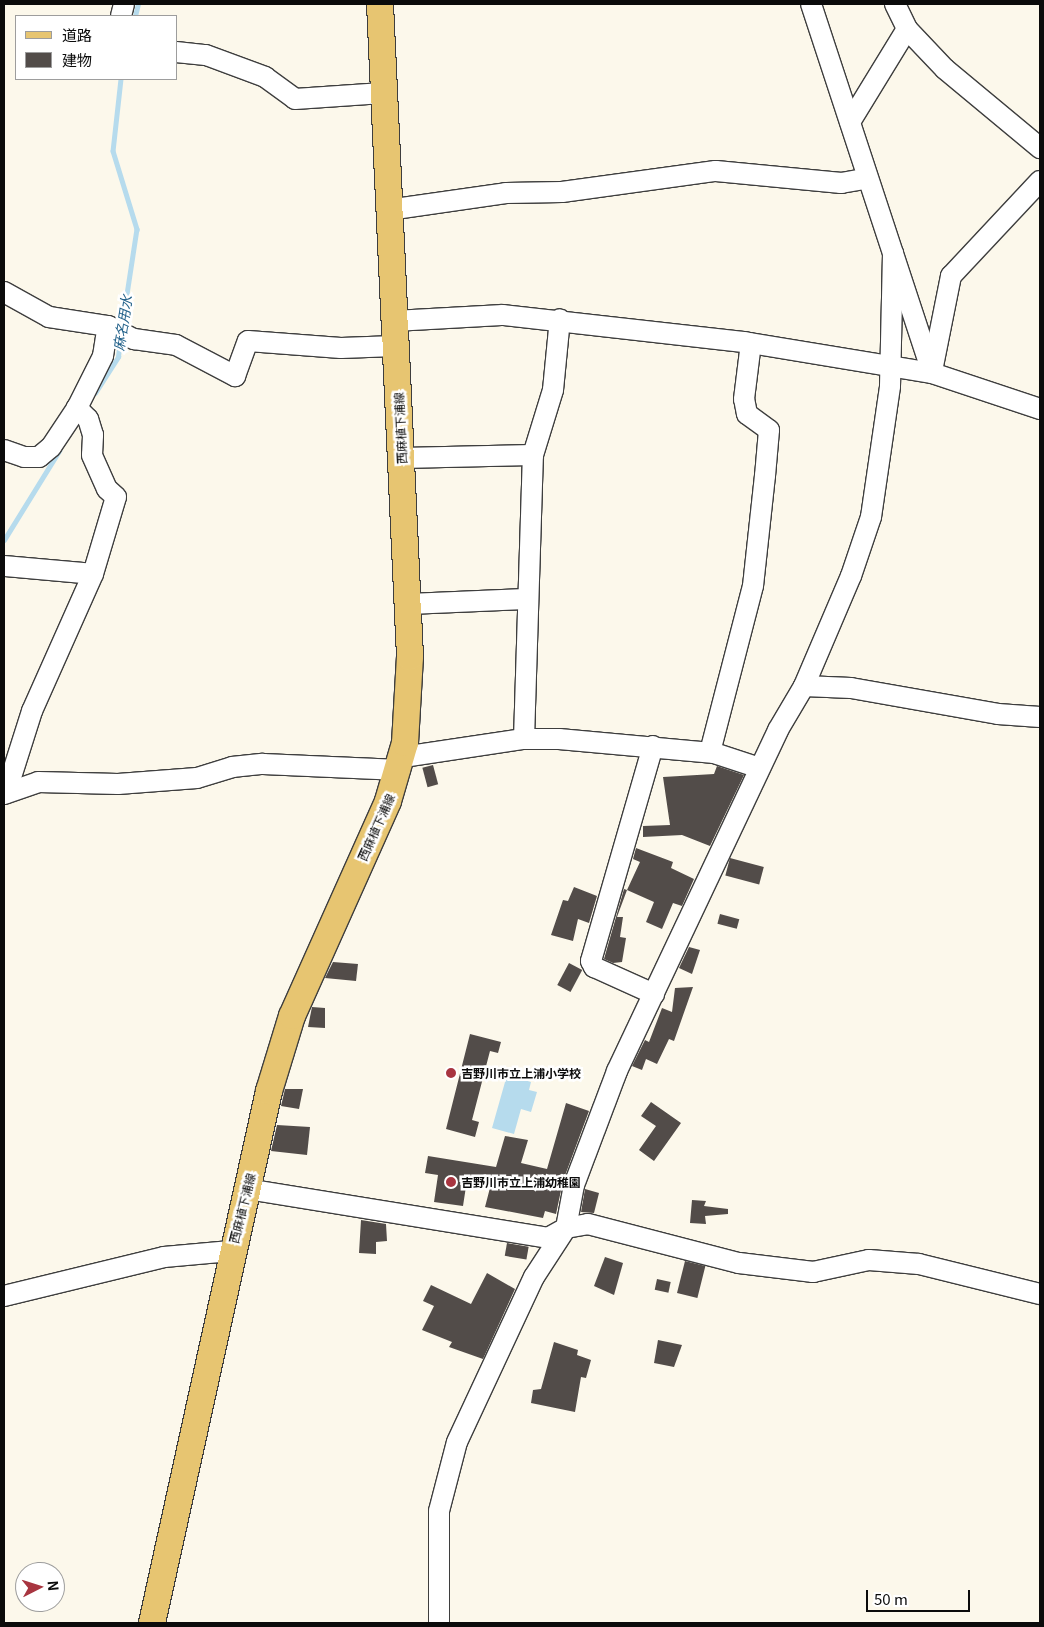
<!DOCTYPE html>
<html>
<head>
<meta charset="utf-8">
<style>
	body { margin:0 }
	#map { position:relative; width:1044px; height:1627px; overflow:hidden; background:#fcf8eb; font-family:Georgia,"Noto Sans JP",serif }
	div>[style] { position:absolute }
	.water>* { inset:0; background:#b6dbed }
	.stream>* { height:4.5px; margin:-2.25px; padding:0 2.25px; transform-origin:2.25px; border-radius:2.25px; background:#b6dbed }
	.building>* { inset:0; background:#524c49; transform-origin:0 0 }
	.roads { filter:drop-shadow(1px 0 #3e3e3e) drop-shadow(-1px 0 #3e3e3e) drop-shadow(0 1px #3e3e3e) drop-shadow(0 -1px #3e3e3e) }
	.minor>* { height:20px; margin:-10px; padding:0 10px; transform-origin:10px; border-radius:10px; background:#fff }
	.major>* { height:26px; margin:-13px; padding:0 13px; transform-origin:13px; border-radius:13px; background:#e7c571 }
	.dots>* { width:14px; height:14px; translate:-50% -50%; box-sizing:border-box; border:2px solid #fff; border-radius:50% }
	span { translate:-50% -50%; white-space:nowrap; text-align:center; line-height:1.15; -webkit-text-stroke:5px #fff; paint-order:stroke }
	.street-label { font-size:12px; color:#0b0b0b }
	.poi-label { font-size:12px; color:#0b0b0b; font-weight:700 }
	.left { translate:0 -50%; text-align:left }
	.water-label { font-size:14px; color:#25638b; font-style:italic }
	.frame { position:absolute; inset:0; border:5px solid #0b0b0b; pointer-events:none }
	.legend { position:absolute; left:15px; top:15px; width:162px; height:65px; box-sizing:border-box; background:#fff; border:1px solid #9d9d9d; margin:0; padding:6px 9px; list-style:none; font-size:15px; color:#0b0b0b }
	.legend li { display:flex; align-items:center; gap:10px; height:25px }
	.legend b { width:25px; border:1px solid #9d9d9d }
	.north { position:absolute; left:15px; top:1562px; width:50px; height:50px; box-sizing:border-box; background:#fff; border:1px solid #9d9d9d; border-radius:50%; rotate:85deg; font-size:14px; font-weight:700; line-height:20px; text-align:center; color:#0b0b0b }
	.north::after { content:''; display:block; margin:auto; width:18px; height:22px; background:#a83540; clip-path:polygon(50% 0,100% 100%,50% 72%,0 100%) }
	.scale { position:absolute; left:866px; top:1590px; width:104px; height:22px; box-sizing:border-box; border:2px solid #0b0b0b; border-top:0; padding-left:6px; font-size:15px; line-height:18px; white-space:nowrap; color:#0b0b0b; -webkit-text-stroke:4px #fff; paint-order:stroke }
</style>
</head>
<body>
<div id="map">
	<div class="water">
		<i style="clip-path:polygon(507px 1075px,531px 1082px,529px 1090px,537px 1092px,531px 1112px,521px 1109px,514px 1134px,492px 1128px)"></i>
	</div>
	<div class="stream">
		<i style="left:135px;top:16px;width:12px;rotate:-76deg"></i>
		<i style="left:121px;top:79px;width:72px;rotate:96.3deg"></i>
		<i style="left:113px;top:151px;width:82px;rotate:72.9deg"></i>
		<i style="left:137px;top:229px;width:99px;rotate:98.7deg"></i>
		<i style="left:95px;top:393px;width:43px;rotate:-57.4deg"></i>
		<i style="left:118px;top:357px;width:20px;rotate:-84deg"></i>
		<i style="left:4px;top:540px;width:105px;rotate:-58.3deg"></i>
	</div>
	<div class="building">
		<i style="left:433px;top:765px;width:20px;height:11px;rotate:75deg"></i>
		<i style="clip-path:polygon(717px 766px,744px 775px,710px 846px,682px 835px,643px 837px,643px 826px,670px 825px,663px 777px,714px 774px)"></i>
		<i style="clip-path:polygon(636px 848px,673px 862px,671px 868px,694px 879px,682px 906px,673px 903px,662px 929px,646px 922px,654px 902px,627px 890px,640px 862px,633px 859px)"></i>
		<i style="left:730px;top:858px;width:35px;height:18px;rotate:15deg"></i>
		<i style="clip-path:polygon(574px 887px,597px 896px,589px 923px,578px 919px,573px 941px,551px 935px,563px 900px,568px 901px)"></i>
		<i style="clip-path:polygon(624px 889px,627px 890px,617px 917px,623px 917px,620px 937px,626px 938px,622px 962px,613px 963px,604px 959px)"></i>
		<i style="left:720px;top:914px;width:20px;height:10px;rotate:15deg"></i>
		<i style="clip-path:polygon(689px 947px,700px 950px,692px 974px,679px 968px)"></i>
		<i style="clip-path:polygon(333px 962px,358px 964px,356px 981px,325px 978px)"></i>
		<i style="left:569px;top:963px;width:15px;height:25px;rotate:28deg"></i>
		<i style="clip-path:polygon(693px 987px,674px 1041px,669px 1039px,657px 1064px,646px 1059px,642px 1070px,632px 1066px,645px 1040px,649px 1042px,662px 1008px,672px 1012px,675px 988px)"></i>
		<i style="clip-path:polygon(312px 1007px,325px 1008px,325px 1028px,308px 1027px)"></i>
		<i style="clip-path:polygon(470px 1034px,501px 1042px,498px 1053px,490px 1051px,472px 1120px,479px 1122px,475px 1137px,446px 1129px)"></i>
		<i style="clip-path:polygon(285px 1089px,303px 1089px,299px 1109px,281px 1106px)"></i>
		<i style="clip-path:polygon(651px 1102px,681px 1123px,654px 1161px,639px 1150px,656px 1126px,641px 1116px)"></i>
		<i style="clip-path:polygon(566px 1103px,589px 1111px,563px 1181px,556px 1214px,545px 1211px,543px 1218px,485px 1207px,491px 1184px,467px 1180px,463px 1206px,434px 1202px,438px 1175px,425px 1173px,428px 1156px,496px 1167px,505px 1136px,528px 1140px,521px 1163px,547px 1169px)"></i>
		<i style="clip-path:polygon(277px 1125px,310px 1127px,307px 1155px,271px 1151px)"></i>
		<i style="clip-path:polygon(585px 1189px,599px 1193px,594px 1213px,581px 1212px)"></i>
		<i style="clip-path:polygon(692px 1200px,706px 1201px,704px 1206px,728px 1209px,728px 1214px,705px 1216px,706px 1224px,690px 1223px)"></i>
		<i style="clip-path:polygon(361px 1220px,386px 1224px,387px 1241px,376px 1242px,376px 1254px,359px 1253px)"></i>
		<i style="left:507px;top:1243px;width:22px;height:13px;rotate:10deg"></i>
		<i style="clip-path:polygon(605px 1257px,623px 1263px,614px 1295px,594px 1286px)"></i>
		<i style="left:685px;top:1261px;width:21px;height:33px;rotate:14deg"></i>
		<i style="clip-path:polygon(487px 1273px,515px 1289px,483px 1359px,449px 1347px,452px 1342px,422px 1330px,434px 1306px,423px 1301px,431px 1285px,471px 1304px)"></i>
		<i style="left:657px;top:1279px;width:14px;height:11px;rotate:12deg"></i>
		<i style="clip-path:polygon(658px 1340px,682px 1345px,674px 1367px,654px 1363px)"></i>
		<i style="clip-path:polygon(554px 1342px,578px 1350px,577px 1355px,591px 1360px,586px 1378px,581px 1377px,575px 1412px,531px 1403px,533px 1390px,541px 1389px)"></i>
	</div>
	<div class="roads">
		<div class="minor">
			<i style="left:811px;top:4px;width:388px;rotate:71.8deg"></i>
			<i style="left:895px;top:4px;width:28px;rotate:64deg"></i>
			<i style="left:907px;top:29px;width:55px;rotate:46.5deg"></i>
			<i style="left:945px;top:69px;width:124px;rotate:39.7deg"></i>
			<i style="left:121px;top:16px;width:12px;rotate:-76deg"></i>
			<i style="left:176px;top:52px;width:30px;rotate:6deg"></i>
			<i style="left:206px;top:55px;width:63px;rotate:20.4deg"></i>
			<i style="left:265px;top:77px;width:37px;rotate:36deg"></i>
			<i style="left:295px;top:99px;width:88px;rotate:-3.9deg"></i>
			<i style="left:850px;top:122px;width:109px;rotate:-58.5deg"></i>
			<i style="left:388px;top:210px;width:119px;rotate:-8.2deg"></i>
			<i style="left:506px;top:193px;width:56px;rotate:-1deg"></i>
			<i style="left:562px;top:192px;width:155px;rotate:-7.8deg"></i>
			<i style="left:716px;top:171px;width:126px;rotate:5.5deg"></i>
			<i style="left:841px;top:183px;width:27px;rotate:-10deg"></i>
			<i style="left:4px;top:292px;width:51px;rotate:29.1deg"></i>
			<i style="left:49px;top:317px;width:60px;rotate:8.7deg"></i>
			<i style="left:108px;top:326px;width:29px;rotate:27deg"></i>
			<i style="left:134px;top:339px;width:42px;rotate:8.1deg"></i>
			<i style="left:176px;top:345px;width:67px;rotate:27.7deg"></i>
			<i style="left:235px;top:376px;width:37px;rotate:-70deg"></i>
			<i style="left:248px;top:341px;width:93px;rotate:4.3deg"></i>
			<i style="left:341px;top:348px;width:54px;rotate:-2.1deg"></i>
			<i style="left:394px;top:321px;width:109px;rotate:-3.2deg"></i>
			<i style="left:503px;top:315px;width:243px;rotate:6.4deg"></i>
			<i style="left:744px;top:342px;width:191px;rotate:9.4deg"></i>
			<i style="left:932px;top:373px;width:114px;rotate:18.4deg"></i>
			<i style="left:932px;top:371px;width:97px;rotate:-78.7deg"></i>
			<i style="left:951px;top:276px;width:130px;rotate:-46.9deg"></i>
			<i style="left:4px;top:450px;width:21px;rotate:19deg"></i>
			<i style="left:24px;top:457px;width:15px"></i>
			<i style="left:39px;top:457px;width:16px;rotate:-40deg"></i>
			<i style="left:51px;top:447px;width:47px;rotate:-56.3deg"></i>
			<i style="left:77px;top:408px;width:58px;rotate:-63.4deg"></i>
			<i style="left:103px;top:356px;width:30px;rotate:-81deg"></i>
			<i style="left:401px;top:458px;width:132px;rotate:-1.3deg"></i>
			<i style="left:4px;top:566px;width:89px;rotate:5.1deg"></i>
			<i style="left:407px;top:604px;width:120px;rotate:-2.4deg"></i>
			<i style="left:804px;top:686px;width:47px;rotate:2.4deg"></i>
			<i style="left:851px;top:688px;width:149px;rotate:10deg"></i>
			<i style="left:998px;top:714px;width:42px;rotate:4.1deg"></i>
			<i style="left:524px;top:739px;width:284px;rotate:-88.2deg"></i>
			<i style="left:533px;top:455px;width:68px;rotate:-72.9deg"></i>
			<i style="left:553px;top:390px;width:71px;rotate:-84.4deg"></i>
			<i style="left:653px;top:746px;width:224px;rotate:106.1deg"></i>
			<i style="left:591px;top:961px;width:7px;rotate:63deg"></i>
			<i style="left:594px;top:967px;width:66px;rotate:24.2deg"></i>
			<i style="left:710px;top:752px;width:171px;rotate:-75.5deg"></i>
			<i style="left:753px;top:586px;width:111px;rotate:-83.8deg"></i>
			<i style="left:765px;top:476px;width:46px;rotate:-85deg"></i>
			<i style="left:769px;top:430px;width:27px;rotate:-144deg"></i>
			<i style="left:747px;top:414px;width:15px;rotate:-101deg"></i>
			<i style="left:744px;top:399px;width:56px;rotate:-82.9deg"></i>
			<i style="left:403px;top:757px;width:122px;rotate:-8.5deg"></i>
			<i style="left:524px;top:739px;width:35px"></i>
			<i style="left:559px;top:739px;width:156px;rotate:5.2deg"></i>
			<i style="left:714px;top:753px;width:48px;rotate:18.1deg"></i>
			<i style="left:6px;top:793px;width:86px;rotate:-72.4deg"></i>
			<i style="left:32px;top:711px;width:150px;rotate:-66deg"></i>
			<i style="left:93px;top:574px;width:80px;rotate:-73.4deg"></i>
			<i style="left:116px;top:497px;width:12px;rotate:-138deg"></i>
			<i style="left:107px;top:489px;width:37px;rotate:-114deg"></i>
			<i style="left:92px;top:455px;width:20px;rotate:-87deg"></i>
			<i style="left:93px;top:435px;width:17px;rotate:-107deg"></i>
			<i style="left:88px;top:419px;width:16px;rotate:-135deg"></i>
			<i style="left:4px;top:794px;width:36px;rotate:-19deg"></i>
			<i style="left:38px;top:782px;width:80px;rotate:1.4deg"></i>
			<i style="left:118px;top:784px;width:79px;rotate:-4.3deg"></i>
			<i style="left:197px;top:778px;width:37px;rotate:-17deg"></i>
			<i style="left:232px;top:767px;width:31px;rotate:-6deg"></i>
			<i style="left:263px;top:764px;width:137px;rotate:2.5deg"></i>
			<i style="left:247px;top:1189px;width:305px;rotate:9.2deg"></i>
			<i style="left:548px;top:1238px;width:21px;rotate:-29deg"></i>
			<i style="left:566px;top:1228px;width:22px;rotate:-10deg"></i>
			<i style="left:588px;top:1224px;width:156px;rotate:14.5deg"></i>
			<i style="left:739px;top:1263px;width:75px;rotate:6.9deg"></i>
			<i style="left:813px;top:1272px;width:57px;rotate:-12.1deg"></i>
			<i style="left:869px;top:1260px;width:50px;rotate:4.6deg"></i>
			<i style="left:919px;top:1264px;width:125px;rotate:13.9deg"></i>
			<i style="left:4px;top:1296px;width:165px;rotate:-13.7deg"></i>
			<i style="left:164px;top:1257px;width:67px;rotate:-5.1deg"></i>
			<i style="left:439px;top:1623px;width:112px;rotate:-90deg"></i>
			<i style="left:439px;top:1511px;width:71px;rotate:-75.4deg"></i>
			<i style="left:457px;top:1442px;width:182px;rotate:-65deg"></i>
			<i style="left:534px;top:1277px;width:59px;rotate:-56.9deg"></i>
			<i style="left:566px;top:1228px;width:44px;rotate:-79.5deg"></i>
			<i style="left:574px;top:1185px;width:122px;rotate:-69.3deg"></i>
			<i style="left:617px;top:1071px;width:377px;rotate:-64.7deg"></i>
			<i style="left:778px;top:730px;width:51px;rotate:-59.4deg"></i>
			<i style="left:804px;top:686px;width:120px;rotate:-66.9deg"></i>
			<i style="left:851px;top:576px;width:62px;rotate:-71.3deg"></i>
			<i style="left:871px;top:517px;width:132px;rotate:-81.7deg"></i>
			<i style="left:890px;top:386px;width:133px;rotate:-88.7deg"></i>
		</div>
		<div class="major">
			<i style="left:152px;top:1623px;width:545px;rotate:-77.6deg"></i>
			<i style="left:269px;top:1091px;width:78px;rotate:-73deg"></i>
			<i style="left:292px;top:1016px;width:235px;rotate:-65.9deg"></i>
			<i style="left:388px;top:801px;width:60px;rotate:-73.7deg"></i>
			<i style="left:405px;top:743px;width:86px;rotate:-86.7deg"></i>
			<i style="left:410px;top:657px;width:654px;rotate:-92.63deg"></i>
		</div>
	</div>
	<div class="dots">
		<i style="left:451px;top:1073px;background:#a83540"></i>
		<i style="left:451px;top:1182px;background:#a83540"></i>
	</div>
	<div class="street-label">
		<span style="left:400px;top:428px;rotate:-93deg">西麻植下浦線</span>
		<span style="left:376px;top:827px;rotate:-66deg">西麻植下浦線</span>
		<span style="left:242px;top:1208px;rotate:-76deg">西麻植下浦線</span>
	</div>
	<div class="poi-label">
		<span class="left" style="left:461px;top:1073px">吉野川市立上浦小学校</span>
		<span class="left" style="left:461px;top:1182px">吉野川市立上浦幼稚園</span>
	</div>
	<div class="water-label">
		<span style="left:122px;top:323px;rotate:-81deg">麻名用水</span>
	</div>
	<div class="frame"></div>
	<ul class="legend">
	<li><b style="height:6px;background:#e7c571"></b>道路</li>
	<li><b style="height:14px;background:#524c49"></b>建物</li>
	</ul>
	<div class="north">N</div>
	<div class="scale">50 m</div>
</div>
</body>
</html>
